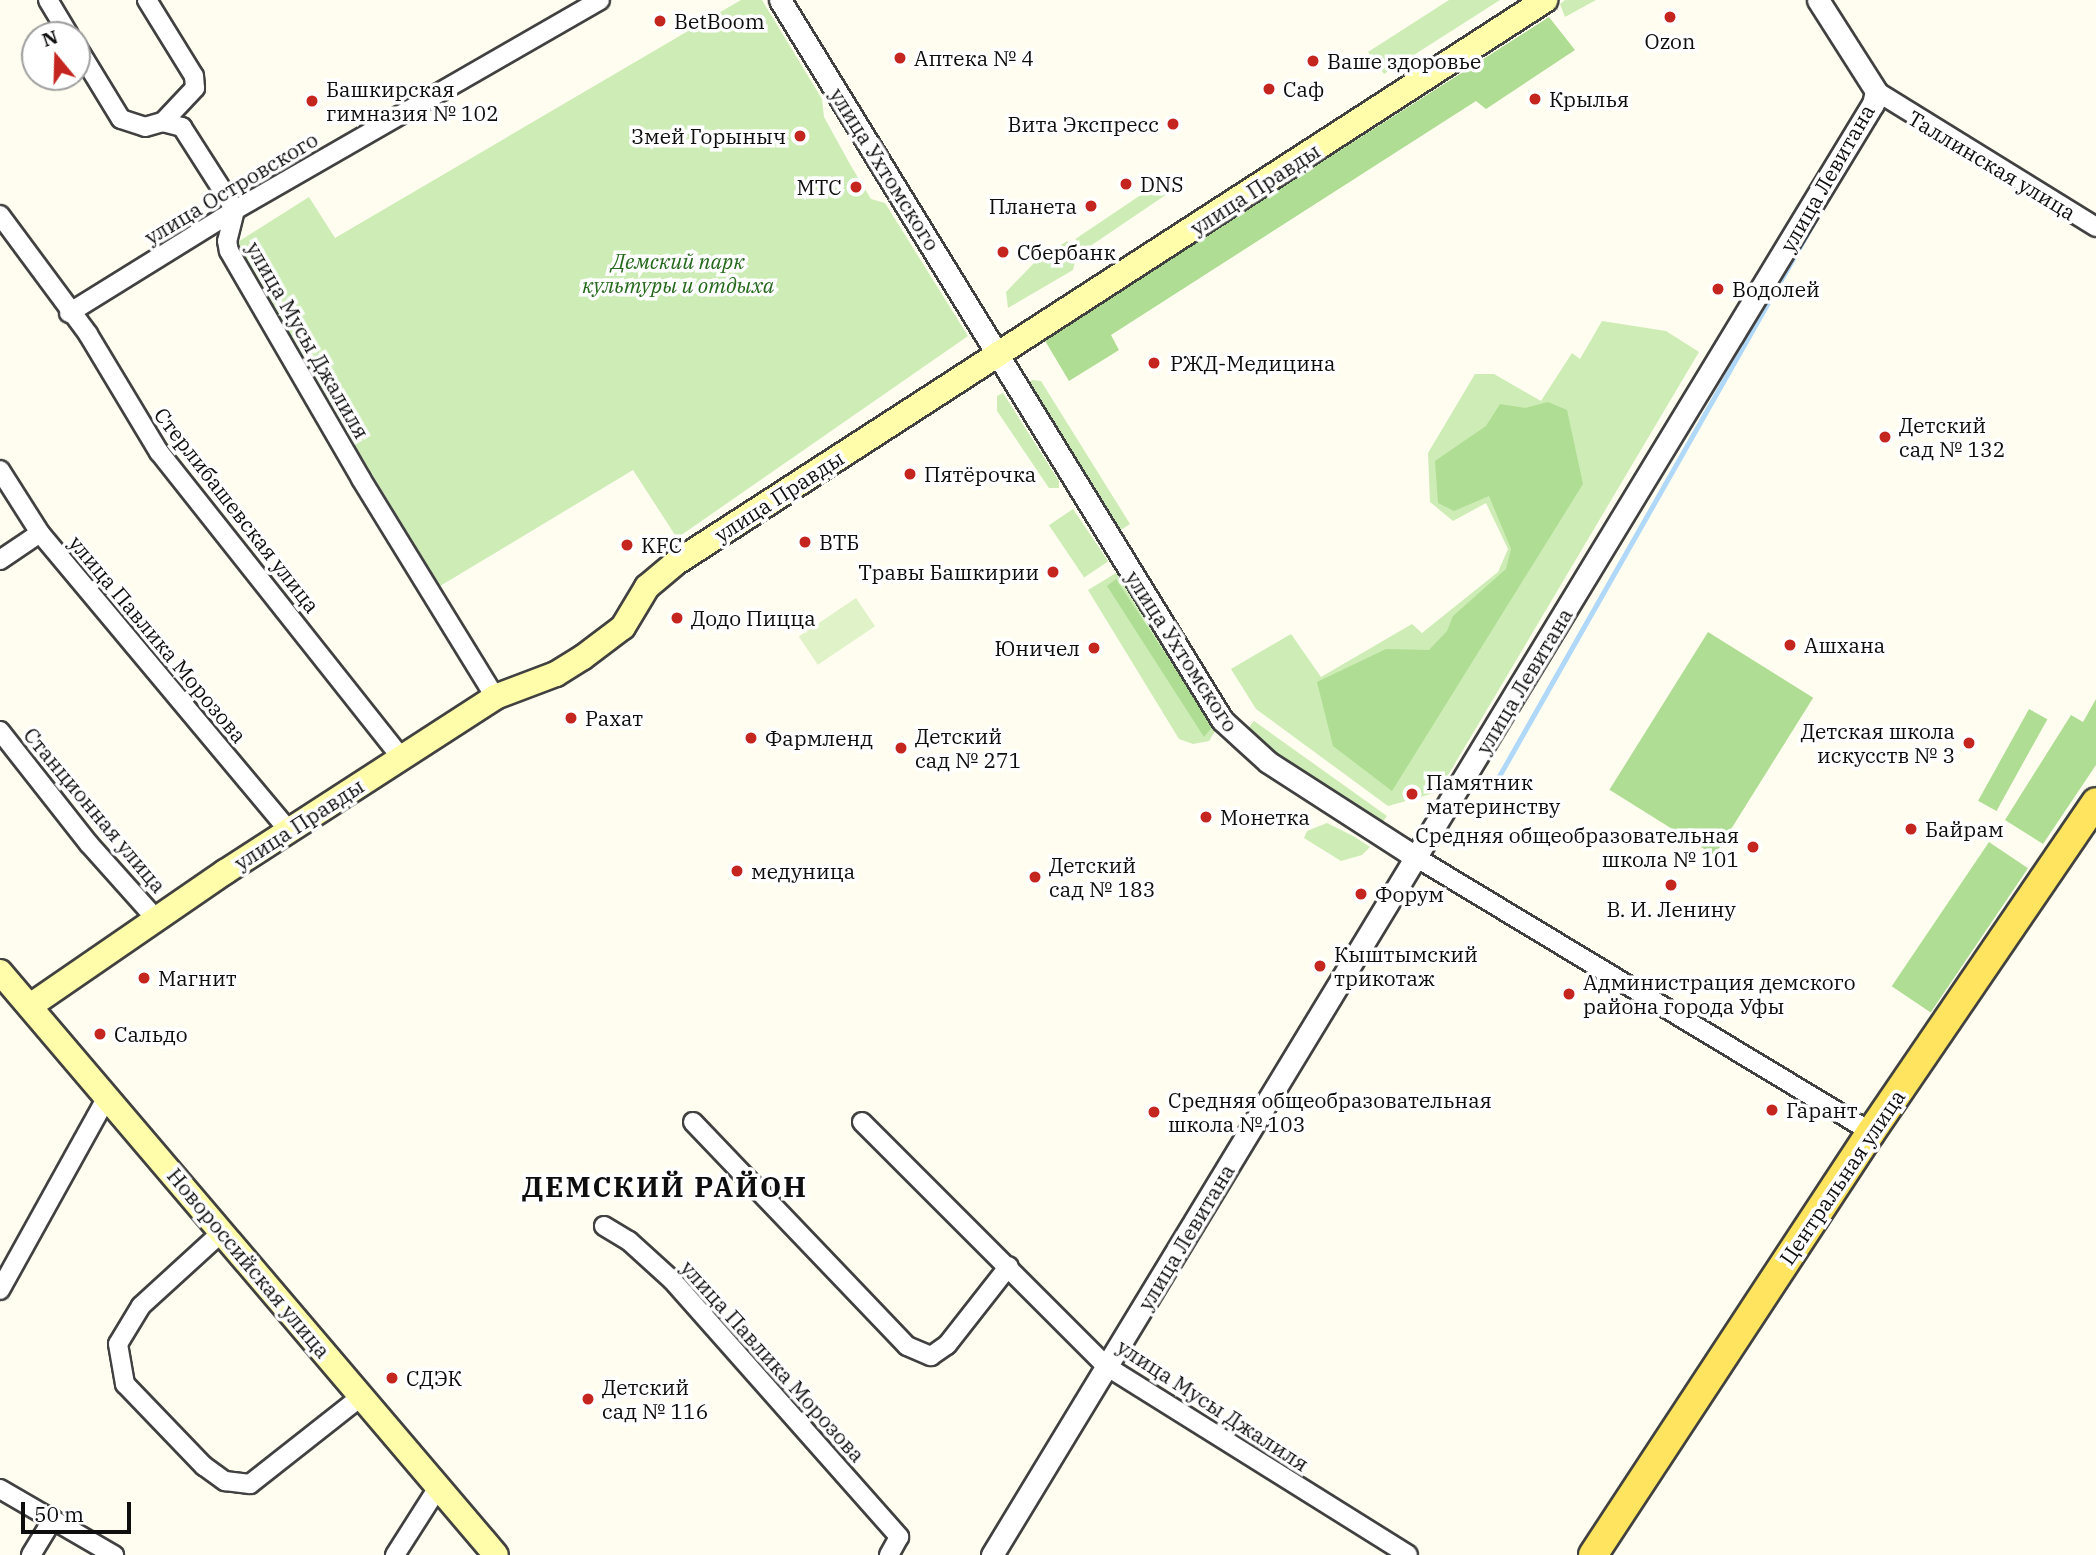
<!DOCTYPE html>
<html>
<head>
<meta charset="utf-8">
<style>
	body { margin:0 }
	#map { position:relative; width:2096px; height:1555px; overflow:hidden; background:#fffdef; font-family:"IBM Plex Serif",serif }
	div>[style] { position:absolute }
	.green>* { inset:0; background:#cdecb6; transform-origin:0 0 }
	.forest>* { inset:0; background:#afdd94; transform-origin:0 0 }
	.pitch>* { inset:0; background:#e0f2c8; transform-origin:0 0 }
	.stream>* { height:4.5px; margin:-2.25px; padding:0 2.25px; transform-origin:2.25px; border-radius:2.25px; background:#b0d8f9 }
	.roads { filter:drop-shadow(2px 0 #414141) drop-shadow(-2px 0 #414141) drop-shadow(0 2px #414141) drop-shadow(0 -2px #414141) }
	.minor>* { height:18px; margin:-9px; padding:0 9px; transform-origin:9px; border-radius:9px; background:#fff }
	.tertiary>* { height:21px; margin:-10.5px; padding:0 10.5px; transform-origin:10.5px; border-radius:10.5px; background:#fff }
	.secondary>* { height:24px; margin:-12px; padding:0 12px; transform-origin:12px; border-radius:12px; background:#fffdaa }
	.primary>* { height:28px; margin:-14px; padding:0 14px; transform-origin:14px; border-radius:14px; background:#ffe55f }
	.dots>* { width:19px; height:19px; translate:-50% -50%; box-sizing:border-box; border:4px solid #fff; border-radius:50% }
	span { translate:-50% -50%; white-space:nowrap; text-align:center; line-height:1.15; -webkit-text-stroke:7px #fff; paint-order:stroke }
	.poi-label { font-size:21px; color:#0e0e0e }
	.left { translate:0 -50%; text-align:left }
	.right { translate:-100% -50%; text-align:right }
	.street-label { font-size:21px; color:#0e0e0e }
	.park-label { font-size:21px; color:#24691b; font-style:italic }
	.district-label { font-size:28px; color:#0e0e0e; font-weight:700; letter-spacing:2px }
	.north { position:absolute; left:21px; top:21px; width:70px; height:70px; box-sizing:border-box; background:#fff; border:2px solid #9f9f9f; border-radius:50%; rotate:341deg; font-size:19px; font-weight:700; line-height:28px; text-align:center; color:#0e0e0e }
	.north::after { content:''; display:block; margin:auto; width:24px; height:32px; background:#c5251f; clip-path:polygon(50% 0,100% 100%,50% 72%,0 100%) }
	.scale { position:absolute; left:21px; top:1502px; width:110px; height:32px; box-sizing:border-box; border:4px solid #0e0e0e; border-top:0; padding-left:9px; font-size:21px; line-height:24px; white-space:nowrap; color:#0e0e0e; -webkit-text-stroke:5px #fff; paint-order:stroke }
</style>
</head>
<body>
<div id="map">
	<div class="green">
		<i style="clip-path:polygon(741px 0,762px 0,822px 99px,824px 117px,851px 166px,871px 199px,885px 203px,968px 336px,677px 538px,633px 470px,440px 586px,233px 245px,309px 197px,335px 238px)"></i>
		<i style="clip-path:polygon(1449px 0,1500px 0,1384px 74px,1368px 52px)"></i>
		<i style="clip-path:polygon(1565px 0,1596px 0,1565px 17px,1560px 4px)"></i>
		<i style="left:1160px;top:182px;width:14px;height:102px;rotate:56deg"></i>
		<i style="clip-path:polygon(1067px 241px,1077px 253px,1073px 270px,1008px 308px,1006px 292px,1035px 262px)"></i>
		<i style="clip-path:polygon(1602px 321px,1666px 331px,1699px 352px,1438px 792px,1388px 806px,1256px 709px,1231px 669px,1291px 634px,1321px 677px,1412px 624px,1422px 633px,1498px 572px,1508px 549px,1486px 503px,1453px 521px,1430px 502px,1428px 453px,1475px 374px,1494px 374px,1541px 401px,1572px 353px,1580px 359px)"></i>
		<i style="clip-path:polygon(1033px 380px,1041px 381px,1130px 524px,1113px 535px,1020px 385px)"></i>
		<i style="clip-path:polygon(1003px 393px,1059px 481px,1059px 488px,1049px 488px,997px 411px,997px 396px)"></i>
		<i style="left:1073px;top:509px;width:63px;height:29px;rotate:56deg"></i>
		<i style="clip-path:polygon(1116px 573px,1217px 728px,1209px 741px,1193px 744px,1179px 739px,1088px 590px)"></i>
		<i style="clip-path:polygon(1254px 721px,1387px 816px,1381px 824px,1246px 731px)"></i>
		<i style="clip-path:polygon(1327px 823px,1355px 837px,1370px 847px,1362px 855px,1341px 861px,1304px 838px,1307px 831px)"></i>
	</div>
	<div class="forest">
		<i style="clip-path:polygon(1549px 17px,1575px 50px,1486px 109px,1476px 101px,1111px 335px,1119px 350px,1069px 381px,1044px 339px)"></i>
		<i style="clip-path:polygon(1548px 402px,1567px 410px,1583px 484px,1392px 791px,1333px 746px,1317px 682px,1386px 649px,1429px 650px,1447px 631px,1453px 616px,1506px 569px,1511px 549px,1489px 496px,1454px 511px,1438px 503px,1435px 461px,1486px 426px,1500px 404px,1525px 408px)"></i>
		<i style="clip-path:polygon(1116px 579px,1213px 726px,1204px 737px,1107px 586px)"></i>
		<i style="left:1708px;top:632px;width:124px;height:186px;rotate:32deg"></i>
		<i style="clip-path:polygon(2096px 699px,2096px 765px,2043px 844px,2005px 820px,2071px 715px,2083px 722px)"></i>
		<i style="left:2029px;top:709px;width:21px;height:105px;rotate:29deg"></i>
		<i style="left:1989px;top:842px;width:47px;height:174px;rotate:34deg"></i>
	</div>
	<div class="pitch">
		<i style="left:856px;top:598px;width:34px;height:69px;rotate:56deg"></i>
	</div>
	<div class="stream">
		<i style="left:1498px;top:778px;width:650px;rotate:-60.4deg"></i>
	</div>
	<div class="roads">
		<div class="minor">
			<i style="left:48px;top:0;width:41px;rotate:59deg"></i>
			<i style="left:147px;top:0;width:89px;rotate:58.3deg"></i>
			<i style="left:194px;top:76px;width:12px;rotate:85deg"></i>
			<i style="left:195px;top:88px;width:47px;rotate:133.3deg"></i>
			<i style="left:77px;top:47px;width:84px;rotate:58.6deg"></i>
			<i style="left:121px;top:119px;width:25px;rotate:18deg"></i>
			<i style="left:145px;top:127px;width:19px;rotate:-16deg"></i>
			<i style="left:163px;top:122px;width:20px;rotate:15deg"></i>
			<i style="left:182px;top:127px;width:98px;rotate:57.4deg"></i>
			<i style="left:235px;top:210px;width:32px;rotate:104deg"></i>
			<i style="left:227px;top:241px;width:10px;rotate:79deg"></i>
			<i style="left:229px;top:251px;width:263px;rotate:59.9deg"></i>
			<i style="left:361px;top:479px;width:256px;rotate:58.4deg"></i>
			<i style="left:1876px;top:91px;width:259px;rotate:31.7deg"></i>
			<i style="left:0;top:215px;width:148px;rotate:53.5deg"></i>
			<i style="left:88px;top:334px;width:138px;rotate:59deg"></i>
			<i style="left:159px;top:452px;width:389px;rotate:51.6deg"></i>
			<i style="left:69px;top:313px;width:195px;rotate:-31.8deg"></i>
			<i style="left:235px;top:210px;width:421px;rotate:-29.9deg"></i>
			<i style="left:0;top:470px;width:75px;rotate:57.6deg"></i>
			<i style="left:40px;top:533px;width:387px;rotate:50.1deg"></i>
			<i style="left:0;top:560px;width:48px;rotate:-34deg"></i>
			<i style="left:0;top:731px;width:144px;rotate:51.8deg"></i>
			<i style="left:89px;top:844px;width:101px;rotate:48.2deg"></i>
			<i style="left:1417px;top:858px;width:530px;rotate:31.11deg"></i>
			<i style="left:693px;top:1122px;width:310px;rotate:46.3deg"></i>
			<i style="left:907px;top:1346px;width:26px;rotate:23deg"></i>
			<i style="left:931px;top:1356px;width:19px;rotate:-35deg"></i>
			<i style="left:947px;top:1345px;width:100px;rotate:-51.9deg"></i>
			<i style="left:862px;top:1122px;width:345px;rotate:45deg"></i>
			<i style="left:1106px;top:1366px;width:356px;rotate:32deg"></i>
			<i style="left:604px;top:1226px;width:29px;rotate:31deg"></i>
			<i style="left:629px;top:1241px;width:58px;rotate:42.2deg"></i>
			<i style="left:672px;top:1280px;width:343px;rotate:48.5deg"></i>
			<i style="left:899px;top:1537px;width:21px;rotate:119deg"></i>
			<i style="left:222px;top:1232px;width:110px;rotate:137.6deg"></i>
			<i style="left:141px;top:1306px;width:44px;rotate:121.2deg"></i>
			<i style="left:118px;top:1344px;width:41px;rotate:80.1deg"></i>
			<i style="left:125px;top:1384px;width:114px;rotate:46.1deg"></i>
			<i style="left:204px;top:1466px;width:26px;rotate:36deg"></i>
			<i style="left:225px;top:1481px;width:25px;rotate:7deg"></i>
			<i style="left:250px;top:1484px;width:142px;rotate:-38.2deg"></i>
			<i style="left:0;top:1290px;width:221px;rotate:-61deg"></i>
			<i style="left:0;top:1489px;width:132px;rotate:30.1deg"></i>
			<i style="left:31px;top:1555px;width:42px;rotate:-58.6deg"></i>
			<i style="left:395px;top:1555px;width:82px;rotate:-57.5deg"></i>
		</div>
		<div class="tertiary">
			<i style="left:780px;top:0;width:845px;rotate:58.45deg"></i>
			<i style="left:1222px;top:720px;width:62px;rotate:42.4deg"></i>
			<i style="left:1268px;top:762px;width:177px;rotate:32.8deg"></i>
			<i style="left:992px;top:1555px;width:1698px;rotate:-58.74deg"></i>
			<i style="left:1873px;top:104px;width:13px;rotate:-77deg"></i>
			<i style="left:1876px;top:91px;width:108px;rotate:-122.5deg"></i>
		</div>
		<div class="secondary">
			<i style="left:0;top:972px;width:765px;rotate:49.61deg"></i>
			<i style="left:30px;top:1006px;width:237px;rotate:-34.5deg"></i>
			<i style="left:225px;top:872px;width:322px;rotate:-32.9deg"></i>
			<i style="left:495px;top:697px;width:65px;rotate:-20.7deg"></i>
			<i style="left:556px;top:674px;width:31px;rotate:-32deg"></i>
			<i style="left:582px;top:658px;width:51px;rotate:-37.1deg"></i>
			<i style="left:623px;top:627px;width:47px;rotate:-59deg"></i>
			<i style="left:647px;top:587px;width:35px;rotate:-40deg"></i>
			<i style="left:674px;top:564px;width:1038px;rotate:-32.92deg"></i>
		</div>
		<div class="primary">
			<i style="left:1593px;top:1555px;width:506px;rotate:-56.69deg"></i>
			<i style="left:1871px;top:1132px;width:399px;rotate:-55.7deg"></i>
		</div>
	</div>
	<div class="dots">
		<i style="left:1670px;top:17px;background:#c5251f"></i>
		<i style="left:660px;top:21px;background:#c5251f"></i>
		<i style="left:900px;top:58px;background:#c5251f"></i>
		<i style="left:1313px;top:61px;background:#c5251f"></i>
		<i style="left:1269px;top:89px;background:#c5251f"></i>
		<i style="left:1535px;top:99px;background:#c5251f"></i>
		<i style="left:312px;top:101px;background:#c5251f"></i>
		<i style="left:1173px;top:124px;background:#c5251f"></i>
		<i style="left:800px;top:136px;background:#c5251f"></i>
		<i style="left:1126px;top:184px;background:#c5251f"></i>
		<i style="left:856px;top:187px;background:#c5251f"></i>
		<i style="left:1091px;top:206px;background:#c5251f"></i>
		<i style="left:1003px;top:252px;background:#c5251f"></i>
		<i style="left:1718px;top:289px;background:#c5251f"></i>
		<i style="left:1154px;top:363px;background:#c5251f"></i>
		<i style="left:1885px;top:437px;background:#c5251f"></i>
		<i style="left:910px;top:474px;background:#c5251f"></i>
		<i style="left:805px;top:542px;background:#c5251f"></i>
		<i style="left:627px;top:545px;background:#c5251f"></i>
		<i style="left:1053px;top:572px;background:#c5251f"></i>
		<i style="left:677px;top:618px;background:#c5251f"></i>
		<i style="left:1790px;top:645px;background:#c5251f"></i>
		<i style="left:1094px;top:648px;background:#c5251f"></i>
		<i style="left:571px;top:718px;background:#c5251f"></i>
		<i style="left:751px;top:738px;background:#c5251f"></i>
		<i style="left:1969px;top:743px;background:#c5251f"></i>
		<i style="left:901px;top:748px;background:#c5251f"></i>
		<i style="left:1412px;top:794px;background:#c5251f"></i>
		<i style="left:1206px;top:817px;background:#c5251f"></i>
		<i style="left:1911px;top:829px;background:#c5251f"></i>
		<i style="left:1753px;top:847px;background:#c5251f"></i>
		<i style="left:737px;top:871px;background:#c5251f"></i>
		<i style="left:1035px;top:877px;background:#c5251f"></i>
		<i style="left:1671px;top:885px;background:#c5251f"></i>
		<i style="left:1361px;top:894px;background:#c5251f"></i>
		<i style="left:1320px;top:966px;background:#c5251f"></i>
		<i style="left:144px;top:978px;background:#c5251f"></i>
		<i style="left:1569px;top:994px;background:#c5251f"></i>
		<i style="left:100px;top:1034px;background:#c5251f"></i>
		<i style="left:1772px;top:1110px;background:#c5251f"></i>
		<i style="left:1154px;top:1112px;background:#c5251f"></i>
		<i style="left:392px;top:1378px;background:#c5251f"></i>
		<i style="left:588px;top:1399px;background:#c5251f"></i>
	</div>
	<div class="poi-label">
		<span class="left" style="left:674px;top:21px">BetBoom</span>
		<span style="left:1670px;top:41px">Ozon</span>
		<span class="left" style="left:914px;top:58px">Аптека № 4</span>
		<span class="left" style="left:1327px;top:61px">Ваше здоровье</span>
		<span class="left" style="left:326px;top:101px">Башкирская<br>гимназия № 102</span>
		<span class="left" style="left:1283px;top:89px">Саф</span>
		<span class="left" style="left:1549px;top:99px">Крылья</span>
		<span class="right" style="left:1159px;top:124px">Вита Экспресс</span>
		<span class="right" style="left:786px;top:136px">Змей Горыныч</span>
		<span class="left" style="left:1140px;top:184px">DNS</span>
		<span class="right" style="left:842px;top:187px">МТС</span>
		<span class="right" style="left:1077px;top:206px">Планета</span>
		<span class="left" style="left:1017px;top:252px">Сбербанк</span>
		<span class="left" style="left:1732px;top:289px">Водолей</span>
		<span class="left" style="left:1170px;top:363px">РЖД-Медицина</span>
		<span class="left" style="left:1899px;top:437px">Детский<br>сад № 132</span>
		<span class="left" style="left:924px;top:474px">Пятёрочка</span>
		<span class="left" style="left:819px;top:542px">ВТБ</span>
		<span class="left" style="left:641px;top:545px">KFC</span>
		<span class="right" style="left:1039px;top:572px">Травы Башкирии</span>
		<span class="left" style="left:691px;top:618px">Додо Пицца</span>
		<span class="left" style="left:1804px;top:645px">Ашхана</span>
		<span class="right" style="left:1080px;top:648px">Юничел</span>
		<span class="left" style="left:585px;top:718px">Рахат</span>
		<span class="right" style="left:1955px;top:743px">Детская школа<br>искусств № 3</span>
		<span class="left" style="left:915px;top:748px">Детский<br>сад № 271</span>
		<span class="left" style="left:765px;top:738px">Фармленд</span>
		<span class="left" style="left:1426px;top:794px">Памятник<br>материнству</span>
		<span class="left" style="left:1220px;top:817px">Монетка</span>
		<span class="left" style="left:1925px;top:829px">Байрам</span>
		<span class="right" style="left:1739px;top:847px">Средняя общеобразовательная<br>школа № 101</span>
		<span class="left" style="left:1049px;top:877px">Детский<br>сад № 183</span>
		<span class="left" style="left:751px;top:871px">медуница</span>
		<span class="left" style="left:1375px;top:894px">Форум</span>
		<span style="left:1671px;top:909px">В. И. Ленину</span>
		<span class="left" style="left:1334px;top:966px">Кыштымский<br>трикотаж</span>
		<span class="left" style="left:158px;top:978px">Магнит</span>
		<span class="left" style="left:1583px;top:994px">Администрация демского<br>района города Уфы</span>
		<span class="left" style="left:114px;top:1034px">Сальдо</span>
		<span class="left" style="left:1168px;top:1112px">Средняя общеобразовательная<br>школа № 103</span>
		<span class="left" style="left:1786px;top:1110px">Гарант</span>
		<span class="left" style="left:406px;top:1378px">СДЭК</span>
		<span class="left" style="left:602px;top:1399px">Детский<br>сад № 116</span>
	</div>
	<div class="street-label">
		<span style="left:1992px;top:165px;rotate:31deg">Таллинская улица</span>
		<span style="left:885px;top:169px;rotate:58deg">улица Ухтомского</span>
		<span style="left:1827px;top:178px;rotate:-60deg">улица Левитана</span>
		<span style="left:231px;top:188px;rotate:-31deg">улица Островского</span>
		<span style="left:1255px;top:189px;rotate:-33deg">улица Правды</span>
		<span style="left:308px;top:340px;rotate:60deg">улица Мусы Джалиля</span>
		<span style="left:779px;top:496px;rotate:-33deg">улица Правды</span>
		<span style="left:237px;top:510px;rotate:52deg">Стерлибашевская улица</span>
		<span style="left:158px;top:639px;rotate:50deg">улица Павлика Морозова</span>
		<span style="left:1182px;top:651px;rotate:57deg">улица Ухтомского</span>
		<span style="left:1524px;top:681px;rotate:-59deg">улица Левитана</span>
		<span style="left:95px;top:810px;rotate:50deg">Станционная улица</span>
		<span style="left:299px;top:824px;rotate:-33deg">улица Правды</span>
		<span style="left:1842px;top:1177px;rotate:-56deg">Центральная улица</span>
		<span style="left:1186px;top:1237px;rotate:-59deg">улица Левитана</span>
		<span style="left:249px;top:1263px;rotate:50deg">Новороссийская улица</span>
		<span style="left:773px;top:1361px;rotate:48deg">улица Павлика Морозова</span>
		<span style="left:1213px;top:1405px;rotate:33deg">улица Мусы Джалиля</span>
	</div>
	<div class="park-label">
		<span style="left:678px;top:273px">Демский парк<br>культуры и отдыха</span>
	</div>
	<div class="district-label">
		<span style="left:665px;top:1187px">ДЕМСКИЙ РАЙОН</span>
	</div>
	<div class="north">N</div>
	<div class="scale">50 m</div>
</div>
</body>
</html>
